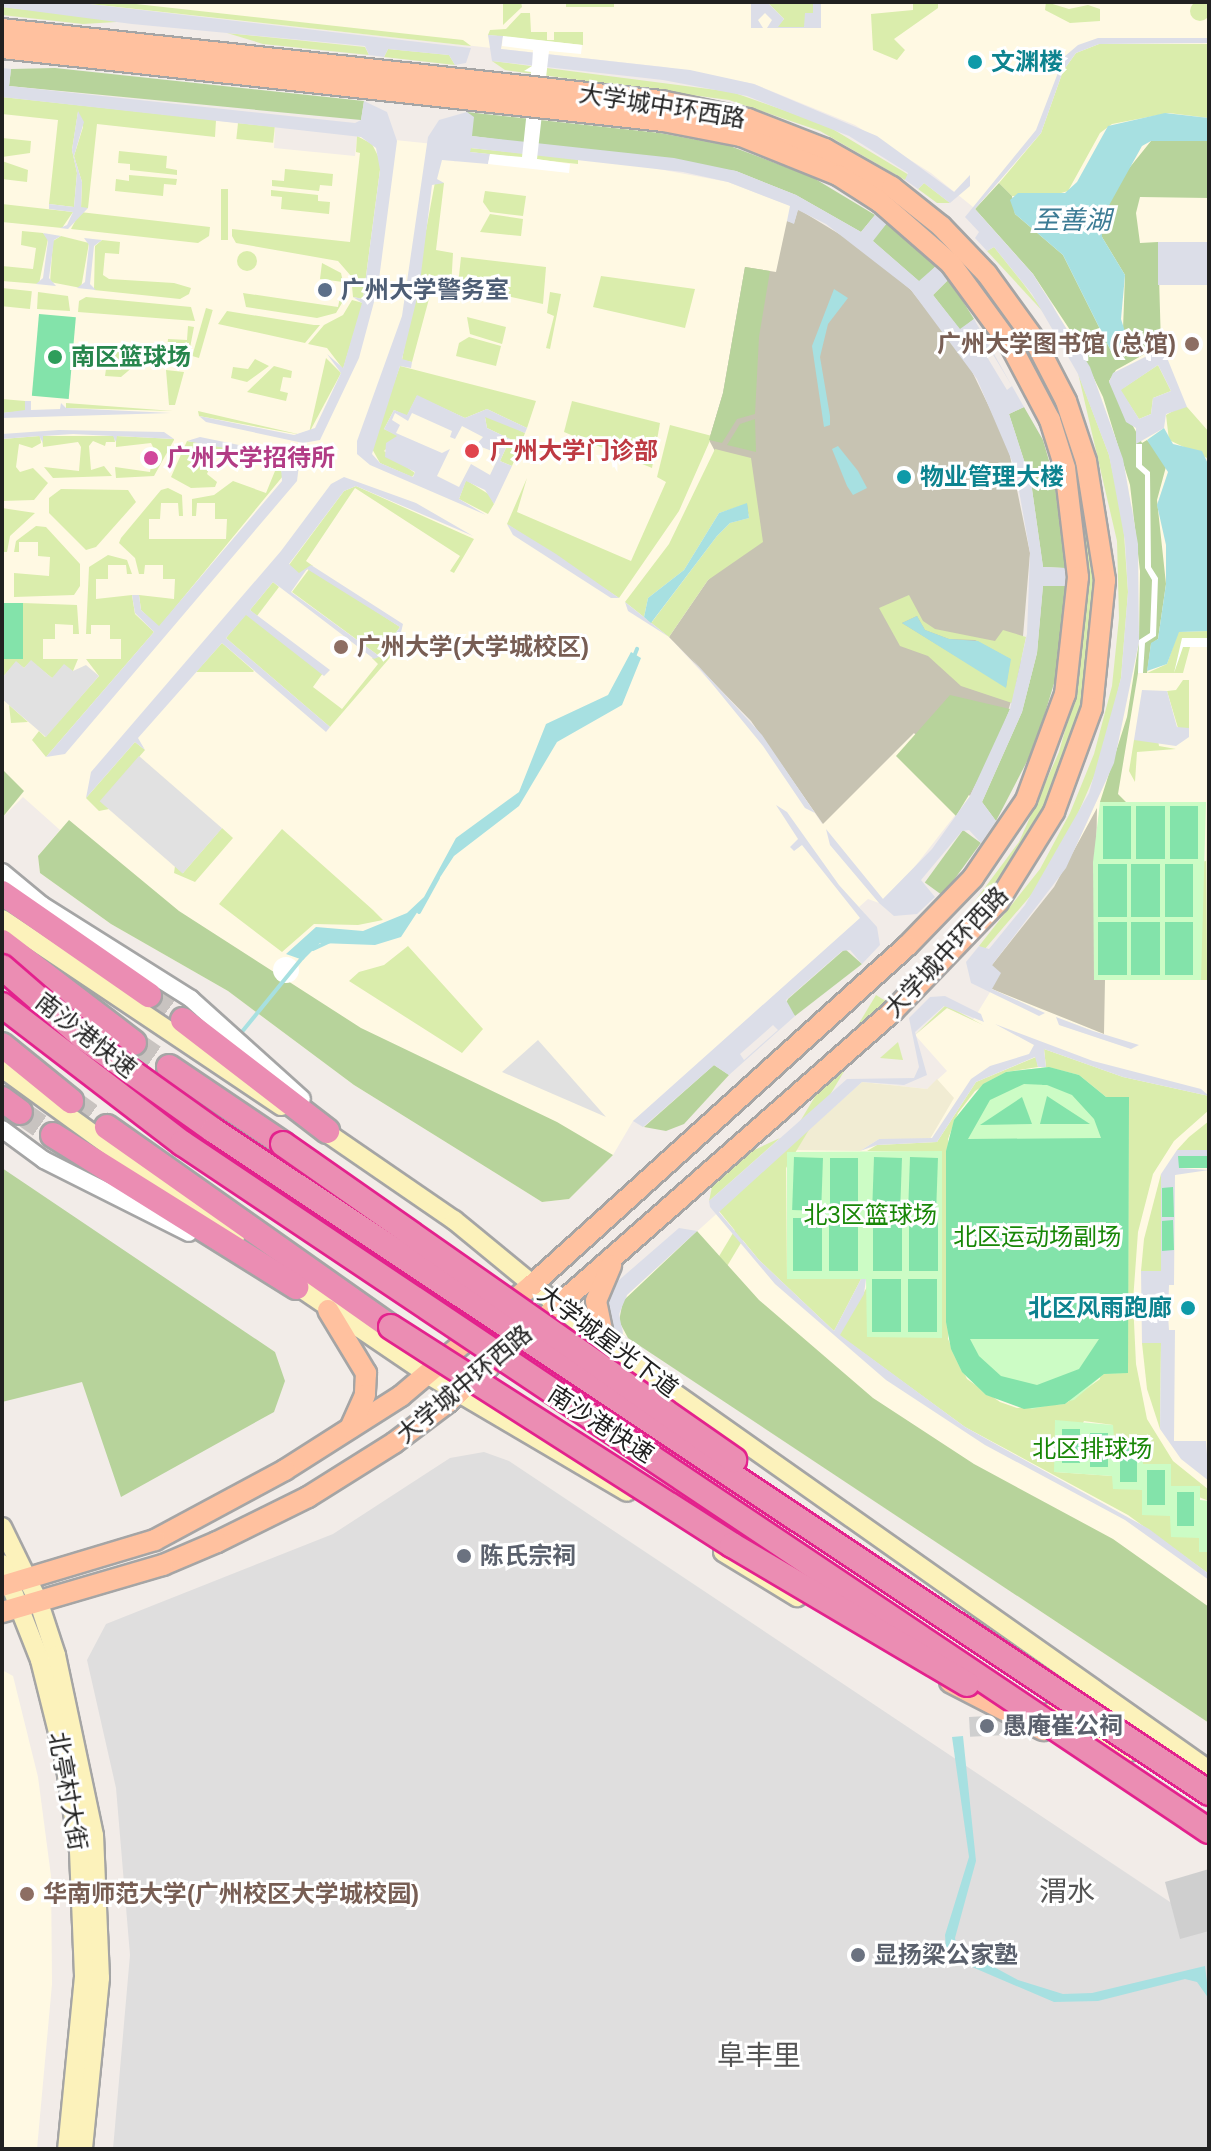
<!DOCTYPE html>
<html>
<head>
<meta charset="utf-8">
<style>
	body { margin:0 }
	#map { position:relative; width:1211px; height:2151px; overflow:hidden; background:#f2ece8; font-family:Arial,"Noto Sans SC",sans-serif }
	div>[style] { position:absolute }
	.residential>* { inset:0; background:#dfdede }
	.education>* { inset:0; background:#fff9e3 }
	.religious>* { inset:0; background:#cfcfcf; transform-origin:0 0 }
	.construction>* { inset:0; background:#c7c3b2 }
	.farmland>* { inset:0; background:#f1ecd3 }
	.grass>* { inset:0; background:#daedac; transform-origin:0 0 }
	.round { border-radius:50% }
	.forest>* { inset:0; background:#b7d39b; transform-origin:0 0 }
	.park>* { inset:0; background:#ccfcc5 }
	.pitch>* { inset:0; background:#83e3aa; transform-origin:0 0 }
	.parking>* { inset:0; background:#e1e1e1; transform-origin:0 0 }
	.plaza>* { inset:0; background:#dcdee8; transform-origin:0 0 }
	.water>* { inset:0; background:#a7e0e1 }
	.pier>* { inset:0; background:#fff }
	.stream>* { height:4px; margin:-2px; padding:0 2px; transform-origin:2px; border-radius:2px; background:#a7e0e1 }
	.motorway-tunnel>* { height:24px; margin-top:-12px; transform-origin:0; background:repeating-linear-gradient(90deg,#c8c3c0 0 24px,transparent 0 36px) }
	.roads { filter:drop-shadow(2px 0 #a5a5a5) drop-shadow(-2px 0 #a5a5a5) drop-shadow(0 2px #a5a5a5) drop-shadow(0 -2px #a5a5a5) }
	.tertiary>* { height:16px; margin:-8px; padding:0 8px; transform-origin:8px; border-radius:8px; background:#fff }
	.secondary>* { height:18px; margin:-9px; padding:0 9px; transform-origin:9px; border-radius:9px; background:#fcf2bb }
	.primary>* { height:20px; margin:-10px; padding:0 10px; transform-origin:10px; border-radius:10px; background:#ffc19f }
	.motorway>* { height:24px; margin:-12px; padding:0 12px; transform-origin:12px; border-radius:12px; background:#eb8db3 }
	.bridges { filter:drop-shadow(2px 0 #e3228d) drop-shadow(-2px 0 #e3228d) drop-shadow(0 2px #e3228d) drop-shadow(0 -2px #e3228d) }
	.motorway-bridge>* { height:24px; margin:-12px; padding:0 12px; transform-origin:12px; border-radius:12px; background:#eb8db3 }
	.dots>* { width:22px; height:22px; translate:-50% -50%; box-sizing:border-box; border:4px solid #fff; border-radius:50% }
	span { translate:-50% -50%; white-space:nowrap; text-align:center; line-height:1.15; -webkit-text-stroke:6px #fff; paint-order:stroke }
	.culture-label { font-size:24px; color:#0d838f; font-weight:700 }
	.left { translate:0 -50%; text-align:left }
	.right { translate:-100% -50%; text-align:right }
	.street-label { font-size:24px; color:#212121 }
	.service-label { font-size:24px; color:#4e5e75; font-weight:700 }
	.education-label { font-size:24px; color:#785e54; font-weight:700 }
	.leisure-label { font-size:24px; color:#27864d; font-weight:700 }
	.health-label { font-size:24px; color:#be3a42; font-weight:700 }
	.hotel-label { font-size:24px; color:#b23c85; font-weight:700 }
	.park-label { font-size:24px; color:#188707 }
	.worship-label { font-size:24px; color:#5b616d; font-weight:700 }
	.water-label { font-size:26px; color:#3d7c95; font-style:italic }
	.quarter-label { font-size:28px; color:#545454 }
	.frame { position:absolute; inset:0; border:4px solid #212121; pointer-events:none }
</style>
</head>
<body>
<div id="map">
	<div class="residential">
		<i style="clip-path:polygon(484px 1452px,509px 1461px,1209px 1928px,1209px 2149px,113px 2149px,130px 1955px,116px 1788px,87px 1660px,106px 1624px,333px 1534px,450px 1458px)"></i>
	</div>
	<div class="education">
		<i style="clip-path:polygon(72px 2px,1209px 2px,1209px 1723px,623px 1334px,627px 1295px,862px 1082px,927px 1089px,947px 1071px,915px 1035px,947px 1008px,973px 1020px,1066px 868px,1114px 763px,1135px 516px,1051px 300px,973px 207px,931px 173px,855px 125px,754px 84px,664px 67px)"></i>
		<i style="clip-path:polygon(2px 97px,275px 127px,274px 148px,355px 156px,357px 136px,642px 166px,728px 182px,791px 206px,776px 273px,745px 268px,723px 393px,709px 440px,752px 484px,669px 637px,772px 749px,822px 824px,914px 733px,970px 796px,913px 869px,879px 903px,868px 899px,859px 907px,865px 914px,633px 1121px,613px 1155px,569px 1199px,542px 1202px,354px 1085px,228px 991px,111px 924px,40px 873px,38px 856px,60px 830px,23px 797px,2px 818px)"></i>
		<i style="clip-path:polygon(2px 1670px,13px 1676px,38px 1777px,51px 1876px,52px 1984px,37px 2149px,2px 2149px)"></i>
	</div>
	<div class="religious">
		<i style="left:1005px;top:1715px;width:20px;height:36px;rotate:87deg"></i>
		<i style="clip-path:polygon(1209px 1869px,1209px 1931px,1180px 1939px,1165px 1882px)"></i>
	</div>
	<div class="construction">
		<i style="clip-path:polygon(798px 209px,864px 249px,911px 290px,967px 361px,1008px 446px,1030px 553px,1020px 672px,1004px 724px,970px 796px,914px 733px,823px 824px,751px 721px,669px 637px,708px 580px,760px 535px,709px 440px,723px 393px,745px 267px,776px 272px,787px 221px,794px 223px)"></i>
		<i style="clip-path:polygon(1097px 808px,1094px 980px,1105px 980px,1104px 1034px,992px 989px,992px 965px,1054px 887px)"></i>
	</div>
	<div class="farmland">
		<i style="clip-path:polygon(937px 1079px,954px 1098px,930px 1139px,879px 1139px,860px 1151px,786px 1150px,862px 1082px,927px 1089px)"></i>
	</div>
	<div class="grass">
		<i class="round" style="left:1190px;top:1px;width:20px;height:20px"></i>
		<i style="clip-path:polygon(72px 2px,118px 2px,463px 40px,471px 46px)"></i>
		<i style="clip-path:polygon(503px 2px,521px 2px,522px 7px,503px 25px)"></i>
		<i style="left:566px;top:2px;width:48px;height:5px"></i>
		<i style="clip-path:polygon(767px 2px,813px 2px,813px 13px,805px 27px,777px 27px,784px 19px)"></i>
		<i style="clip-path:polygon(913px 2px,938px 2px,938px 8px,894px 39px,905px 50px,897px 60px,873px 50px,871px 14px,913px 10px)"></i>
		<i style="clip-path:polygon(1046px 2px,1069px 9px,1088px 5px,1100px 9px,1100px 21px,1070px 23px,1045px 10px)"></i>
		<i style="clip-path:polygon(2px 7px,133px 21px,83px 24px,2px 15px)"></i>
		<i style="clip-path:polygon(521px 13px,530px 13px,531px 32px,547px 32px,547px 40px,554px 40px,554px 32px,583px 32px,583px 45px,488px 35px,490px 30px,506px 29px)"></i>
		<i style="clip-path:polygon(227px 33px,365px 47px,369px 55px,263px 44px)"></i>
		<i style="clip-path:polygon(1099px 44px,1209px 44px,1209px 118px,1169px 113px,1112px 124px,1100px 133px,1068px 191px,1051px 196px,1012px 196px,999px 183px,1041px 133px,1063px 71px,1076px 53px)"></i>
		<i style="clip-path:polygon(388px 49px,449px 55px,455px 65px,384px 57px)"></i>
		<i style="clip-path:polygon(492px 61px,732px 92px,826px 125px,909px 175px,905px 180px,820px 131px,729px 100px,505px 70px)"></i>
		<i style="clip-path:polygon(2px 97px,216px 120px,215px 137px,97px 124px,88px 208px,81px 208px,82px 182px,74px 156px,83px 127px,78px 112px,72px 150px,77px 173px,74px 207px,49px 204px,58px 120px,2px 114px)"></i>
		<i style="left:238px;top:123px;width:37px;height:16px;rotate:6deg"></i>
		<i style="clip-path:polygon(357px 136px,372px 144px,381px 162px,363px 299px,353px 297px,351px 276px,338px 261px,236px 243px,232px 236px,232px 229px,350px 242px,360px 153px,356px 152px)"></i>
		<i style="clip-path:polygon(2px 138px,31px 141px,30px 153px,2px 157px)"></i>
		<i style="clip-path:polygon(470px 148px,578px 159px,578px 164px,470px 152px)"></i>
		<i style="clip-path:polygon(119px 151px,167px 156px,166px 168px,177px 170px,177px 175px,130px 170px,130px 164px,118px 163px)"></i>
		<i style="clip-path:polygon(2px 161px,28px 170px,27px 182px,2px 179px)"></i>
		<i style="clip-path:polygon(285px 169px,333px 174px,332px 186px,320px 185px,319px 191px,272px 186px,272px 180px,284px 181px)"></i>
		<i style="clip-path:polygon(129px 175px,177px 179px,176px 185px,164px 184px,163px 196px,115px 191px,116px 179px,129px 181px)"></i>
		<i style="clip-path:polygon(435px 182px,444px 183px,436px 250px,453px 253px,451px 288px,433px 284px,412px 362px,402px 360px)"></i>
		<i style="clip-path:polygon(924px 183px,950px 203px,937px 203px,918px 189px)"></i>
		<i style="left:221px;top:189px;width:7px;height:51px"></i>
		<i style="clip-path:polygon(271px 190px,318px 195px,318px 201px,330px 202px,329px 214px,281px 209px,282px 197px,271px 196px)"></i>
		<i style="clip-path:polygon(485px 191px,526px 196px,523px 216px,490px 212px,483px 202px)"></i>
		<i style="clip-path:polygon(2px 204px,73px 212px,62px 228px,2px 222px)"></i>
		<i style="clip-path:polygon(80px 212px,210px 227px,209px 236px,198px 243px,71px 229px)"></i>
		<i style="clip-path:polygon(490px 214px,523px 219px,521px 236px,480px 232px)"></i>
		<i style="clip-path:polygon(22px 231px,43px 233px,48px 239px,39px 284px,2px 281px,2px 266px,33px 269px,36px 248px,21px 245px)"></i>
		<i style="clip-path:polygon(61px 236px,89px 243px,81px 288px,50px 282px,53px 241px)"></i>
		<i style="clip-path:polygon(102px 240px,120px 242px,119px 254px,105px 253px,103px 275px,109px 279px,174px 283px,191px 288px,189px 294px,180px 299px,94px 290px,95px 246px)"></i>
		<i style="clip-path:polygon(994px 247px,1022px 282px,1047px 316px,987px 251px)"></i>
		<i class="round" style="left:237px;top:251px;width:20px;height:20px"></i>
		<i style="clip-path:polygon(461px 257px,546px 267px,543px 304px,458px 285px)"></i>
		<i style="clip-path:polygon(322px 263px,341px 273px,346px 295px,341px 294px,343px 282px,320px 279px)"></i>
		<i style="clip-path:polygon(972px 269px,1027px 343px,1059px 404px,1079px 463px,1097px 581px,1084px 706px,1054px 795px,1017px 863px,959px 934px,954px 929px,1019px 842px,1059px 752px,1078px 683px,1085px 613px,1086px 578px,1064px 454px,963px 276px)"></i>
		<i style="clip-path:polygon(601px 276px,695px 289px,685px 328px,593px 307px)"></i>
		<i style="left:2px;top:288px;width:30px;height:18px;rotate:6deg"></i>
		<i style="clip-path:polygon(38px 292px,68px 296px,70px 311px,37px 309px)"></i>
		<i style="clip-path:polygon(550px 292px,561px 294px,550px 349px,546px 348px,554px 316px,547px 313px)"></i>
		<i style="clip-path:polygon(243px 293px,338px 307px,340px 297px,345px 298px,336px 313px,317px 318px,246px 307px)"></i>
		<i style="clip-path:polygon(86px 297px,191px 307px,195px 321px,78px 312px,79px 301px)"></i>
		<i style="clip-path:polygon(352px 300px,363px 303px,343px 369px,327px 348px,308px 344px,324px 325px,343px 315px)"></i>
		<i style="left:206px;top:308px;width:7px;height:50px;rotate:16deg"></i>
		<i style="clip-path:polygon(227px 311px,314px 325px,320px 325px,305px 343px,218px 324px)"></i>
		<i style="clip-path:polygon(467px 317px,506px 327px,502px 344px,470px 334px)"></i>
		<i style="clip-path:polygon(188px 326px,194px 327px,189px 353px,167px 350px,168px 339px,187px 340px)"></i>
		<i style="clip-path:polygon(469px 337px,501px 346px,496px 366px,456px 356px,459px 343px)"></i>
		<i style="clip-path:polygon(107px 345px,143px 348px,147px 355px,121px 377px,105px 376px,106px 369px,114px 369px,115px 354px,107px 353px)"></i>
		<i style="clip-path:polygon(326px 358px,341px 373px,309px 433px)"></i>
		<i style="clip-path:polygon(255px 359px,269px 366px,247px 382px,231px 378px,233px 367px,248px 369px)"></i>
		<i style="clip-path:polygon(1158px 365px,1171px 391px,1153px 398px,1151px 414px,1139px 419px,1120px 390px)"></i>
		<i style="clip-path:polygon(274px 366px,292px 371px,291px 378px,283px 377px,280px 391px,288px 393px,286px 401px,247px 392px)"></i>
		<i style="clip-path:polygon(400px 366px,536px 401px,527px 428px,487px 409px,465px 418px,417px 396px,407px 416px,394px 410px,384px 429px,399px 436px,384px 451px,415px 473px,412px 477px,380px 463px,371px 447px)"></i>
		<i style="clip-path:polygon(166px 370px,184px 372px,175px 405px,169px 405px)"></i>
		<i style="clip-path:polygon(1078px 373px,1109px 455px,1123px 520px,1128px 592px,1121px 678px,1102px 758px,1070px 832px,1038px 887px,984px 950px,979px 946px,1040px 869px,1070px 813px,1094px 754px,1112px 686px,1119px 618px,1117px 541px)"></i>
		<i style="clip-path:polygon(2px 399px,25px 401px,25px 411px,2px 413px)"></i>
		<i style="clip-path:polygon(572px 401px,660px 423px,652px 468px,564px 432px)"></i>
		<i style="clip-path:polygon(66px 403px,173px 411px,66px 408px)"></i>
		<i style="clip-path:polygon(1180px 407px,1187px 407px,1209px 432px,1209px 466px,1207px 458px,1169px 440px,1166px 415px)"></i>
		<i style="clip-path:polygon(198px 411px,302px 435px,199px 416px)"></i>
		<i style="clip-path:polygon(489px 415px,525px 433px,512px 466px,500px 461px,510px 439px,487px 428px,485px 417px)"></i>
		<i style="clip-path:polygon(670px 425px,712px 436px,679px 511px,619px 598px,507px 524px,527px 478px,517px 512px,631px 561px,666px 482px,657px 477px)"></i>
		<i style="clip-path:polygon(40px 436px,41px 443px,32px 448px,19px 444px,16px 467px,20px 472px,33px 468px,48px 483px,34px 500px,2px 501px,2px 439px)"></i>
		<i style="clip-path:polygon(42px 436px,114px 436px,115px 442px,106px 442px,105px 446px,93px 441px,89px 446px,91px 470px,104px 466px,112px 476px,53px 478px,44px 467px,79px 471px,81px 447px,78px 442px,43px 447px)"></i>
		<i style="clip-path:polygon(116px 436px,174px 439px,174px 440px,154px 476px,116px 478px,115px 467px,150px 472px,154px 449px,151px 443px,116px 447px)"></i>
		<i style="clip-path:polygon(187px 441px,268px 455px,278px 461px,283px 476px,159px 627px,141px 610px,139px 595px,174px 599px,175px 579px,163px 579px,163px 565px,145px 565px,144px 574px,139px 574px,135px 558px,119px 543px,121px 538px,161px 490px,168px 488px,182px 495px,183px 516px,179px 516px,178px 503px,161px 503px,160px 519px,149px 519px,149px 539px,226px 539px,227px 519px,215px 519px,215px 503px,197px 503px,196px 516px,192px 516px,192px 499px,214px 495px,233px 481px,266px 493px,275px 471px,273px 464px,238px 462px,238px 457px,229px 454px,227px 459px,216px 451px,207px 474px,217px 482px,215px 487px,191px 488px,171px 477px)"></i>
		<i style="clip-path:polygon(evenodd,715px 449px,751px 458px,763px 542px,708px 580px,669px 637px,625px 602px,669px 544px,715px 449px,747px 504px,749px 518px,730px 523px,717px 536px,652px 622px,644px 617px,648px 598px,684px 570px,719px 513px,747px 504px)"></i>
		<i style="clip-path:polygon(466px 480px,490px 495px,494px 504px,488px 514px,459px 499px)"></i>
		<i style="clip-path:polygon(356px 486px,474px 539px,454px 573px,450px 571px,460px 556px,355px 488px,306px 561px,313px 566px,299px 574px,289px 565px,344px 491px)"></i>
		<i style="clip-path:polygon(61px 489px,128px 490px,136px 502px,96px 547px,86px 550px,49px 513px,49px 498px)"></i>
		<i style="clip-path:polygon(2px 508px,35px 513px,10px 536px,7px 552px,2px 552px)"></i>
		<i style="clip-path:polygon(36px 526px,46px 527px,80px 564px,80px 586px,74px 595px,14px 597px,14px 573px,49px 576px,50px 557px,38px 556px,38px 542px,19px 542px,19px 552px,14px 552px,16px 541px)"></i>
		<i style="clip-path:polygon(108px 555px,127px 560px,132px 574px,127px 574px,126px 565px,108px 565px,108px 579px,96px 579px,96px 599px,132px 595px,135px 614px,154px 632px,46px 757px,32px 740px,39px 731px,45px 737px,99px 676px,86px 659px,121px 659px,121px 639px,110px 639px,110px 625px,91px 625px,91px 634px,86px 634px,89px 567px)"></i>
		<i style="clip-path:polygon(310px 568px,400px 627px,379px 656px,292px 592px)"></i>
		<i style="clip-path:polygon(273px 582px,279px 587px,257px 616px,250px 610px)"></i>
		<i style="clip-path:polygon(evenodd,909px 595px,923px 621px,935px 629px,995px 641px,1003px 630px,1026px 637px,1012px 703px,961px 686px,928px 656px,900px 646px,879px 608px,909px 595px,917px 616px,925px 630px,949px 639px,975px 640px,1010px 659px,1006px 687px,902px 623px,917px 616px)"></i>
		<i style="clip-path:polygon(23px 603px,77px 605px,79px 634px,73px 634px,73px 625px,55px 624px,55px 639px,43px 639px,43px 659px,78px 659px,73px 671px,52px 678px,31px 661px,24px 668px,16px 662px,2px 678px,2px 659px,23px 659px)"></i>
		<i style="clip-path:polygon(246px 614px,323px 673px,313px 687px,342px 709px,378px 664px,372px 658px,390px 648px,394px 653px,330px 727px,226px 638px)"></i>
		<i style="clip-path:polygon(1209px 631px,1209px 647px,1190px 647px,1183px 673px,1147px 673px,1167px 664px,1178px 632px)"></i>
		<i style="clip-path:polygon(222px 643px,254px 671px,253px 672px,196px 672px)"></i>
		<i style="clip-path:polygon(1183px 680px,1189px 680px,1189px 728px,1178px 728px,1167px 691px,1176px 690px)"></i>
		<i style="clip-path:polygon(9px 705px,28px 722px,11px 723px)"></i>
		<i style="clip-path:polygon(1134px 740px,1158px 740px,1159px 746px,1176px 749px,1137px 752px,1135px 782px,1129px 771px)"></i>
		<i style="clip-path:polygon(135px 742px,145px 750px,101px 801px,109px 809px,99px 811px,86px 798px)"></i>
		<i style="clip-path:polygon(1206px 802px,1207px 980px,1201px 980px,1201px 862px,1206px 861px)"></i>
		<i style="clip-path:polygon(222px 828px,233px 838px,195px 882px,174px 873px,175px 866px,183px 873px)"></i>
		<i style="clip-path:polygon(282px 829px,373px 910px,383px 920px,358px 925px,314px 924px,282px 952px,219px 904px)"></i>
		<i style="clip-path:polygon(408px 946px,483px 1029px,462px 1053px,349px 981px,359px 972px,384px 965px)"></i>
		<i style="left:876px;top:995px;width:12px;height:384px;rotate:31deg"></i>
		<i style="clip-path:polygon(946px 1005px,983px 1025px,947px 1008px,915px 1035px)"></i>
		<i style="clip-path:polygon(898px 1042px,903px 1060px,880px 1058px)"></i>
		<i style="clip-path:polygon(1044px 1049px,1123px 1077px,1209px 1096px,1209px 1110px,1174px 1141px,1153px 1174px,1138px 1232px,1133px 1301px,1136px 1364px,1147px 1419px,1173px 1461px,1209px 1490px,1209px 1501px,1171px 1486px,1142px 1464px,1113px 1438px,1113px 1425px,1084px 1421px,1055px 1472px,1113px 1476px,1142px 1490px,1199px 1538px,1199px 1552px,1209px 1552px,1209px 1574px,1128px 1515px,965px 1427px,839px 1335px,867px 1287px,867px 1337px,941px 1152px,867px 1151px,877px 1145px,937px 1142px,976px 1082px,1036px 1057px,1038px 1067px,1006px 1072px,975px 1091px,958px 1113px,948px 1139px,948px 1339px,967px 1379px,1000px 1402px,1017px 1408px,1065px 1404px,1100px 1379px,1128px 1097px,1106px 1097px,1079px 1075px,1046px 1067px)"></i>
		<i style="clip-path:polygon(1209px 1121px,1209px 1150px,1177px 1150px,1189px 1137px)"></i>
		<i style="clip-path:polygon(780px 1138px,709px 1201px,712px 1187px,752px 1151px)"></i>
		<i style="clip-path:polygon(786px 1150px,787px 1279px,861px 1279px,834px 1331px,759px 1260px,719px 1211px)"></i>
		<i style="clip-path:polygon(1161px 1174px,1161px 1271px,1141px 1271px,1144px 1239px)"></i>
		<i style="clip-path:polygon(1142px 1343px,1161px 1343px,1160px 1429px,1147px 1389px)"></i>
	</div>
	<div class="forest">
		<i style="clip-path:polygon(55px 68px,364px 101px,361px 120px,9px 86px,11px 69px)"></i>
		<i style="clip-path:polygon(467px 112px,660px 133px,730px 146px,812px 177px,875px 215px,861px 232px,796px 195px,736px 171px,472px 136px)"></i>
		<i style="clip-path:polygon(1151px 141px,1209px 141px,1209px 198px,1140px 197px,1136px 213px,1140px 243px,1158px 242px,1161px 345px,1116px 370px,1109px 381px,1142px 443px,1147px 440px,1167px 463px,1157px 500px,1166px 584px,1158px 639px,1151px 644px,1147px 673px,1138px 673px,1118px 794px,1127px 803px,1100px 802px,1127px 717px,1139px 642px,1140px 571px,1130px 485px,1103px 397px,1072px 333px,1033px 274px,975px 209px,999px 183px,1012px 196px,1015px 214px,1063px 255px,1114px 357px,1123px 329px,1125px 275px,1102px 237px,1100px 223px,1122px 177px)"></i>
		<i style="left:887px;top:223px;width:65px;height:23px;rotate:41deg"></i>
		<i style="clip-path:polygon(745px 267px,770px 271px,759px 337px,755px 414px,737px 419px,722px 443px,709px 440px,723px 393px)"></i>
		<i style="clip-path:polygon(949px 279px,974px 319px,960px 330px,933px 295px)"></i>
		<i style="clip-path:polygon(1024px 407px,1043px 440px,1054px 478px,1065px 568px,1043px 567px,1031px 482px,1009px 414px)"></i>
		<i style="clip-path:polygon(755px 419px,756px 452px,727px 445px,740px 424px)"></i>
		<i style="clip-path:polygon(1043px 585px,1065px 586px,1056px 677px,1035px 746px,996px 821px,982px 802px,1022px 712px,1037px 653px)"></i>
		<i style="clip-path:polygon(950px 695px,1010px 709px,983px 772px,956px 816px,896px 756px)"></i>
		<i style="clip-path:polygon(2px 769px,24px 791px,2px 818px)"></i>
		<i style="clip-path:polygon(69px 820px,179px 911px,361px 1028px,557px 1122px,613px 1155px,569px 1199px,542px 1202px,354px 1085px,228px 991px,111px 924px,40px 873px,38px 856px)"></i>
		<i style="left:963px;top:830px;width:22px;height:65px;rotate:36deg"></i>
		<i style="clip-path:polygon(845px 949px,862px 964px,795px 1016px,785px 1005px,788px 999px)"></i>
		<i style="clip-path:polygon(714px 1065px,729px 1075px,684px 1124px,666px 1131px,644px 1127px)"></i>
		<i style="clip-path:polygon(2px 1168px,275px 1352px,285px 1381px,274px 1412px,121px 1497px,82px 1382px,2px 1402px)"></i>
		<i style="clip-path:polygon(697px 1231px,759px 1300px,873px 1398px,974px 1464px,1113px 1539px,1209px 1607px,1209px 1723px,628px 1338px,619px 1321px,623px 1301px)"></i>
	</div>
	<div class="park">
		<i style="clip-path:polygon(1100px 802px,1206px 802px,1201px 980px,1094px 980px,1093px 862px)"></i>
		<i style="clip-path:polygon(1049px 1067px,1079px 1075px,1106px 1097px,1129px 1097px,1128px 1373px,1104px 1374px,1074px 1400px,1032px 1409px,986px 1395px,962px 1372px,951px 1349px,946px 1322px,946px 1151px,954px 1120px,983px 1084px,1006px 1072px)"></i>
		<i style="clip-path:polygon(942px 1151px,942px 1338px,867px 1337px,866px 1279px,787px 1279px,787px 1152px)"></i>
		<i style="clip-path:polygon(1055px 1420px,1113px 1425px,1114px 1438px,1143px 1438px,1143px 1464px,1171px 1464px,1171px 1486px,1200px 1486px,1200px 1500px,1209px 1501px,1209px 1552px,1199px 1552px,1199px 1538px,1171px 1537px,1170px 1516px,1142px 1515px,1142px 1490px,1113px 1489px,1112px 1476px,1054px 1472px)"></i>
	</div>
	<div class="pitch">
		<i style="left:39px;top:314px;width:37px;height:82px;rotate:5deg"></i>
		<i style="left:2px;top:603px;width:21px;height:56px"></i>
		<i style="left:1103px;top:806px;width:28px;height:53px"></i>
		<i style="left:1136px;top:806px;width:29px;height:53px"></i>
		<i style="left:1170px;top:806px;width:28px;height:53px"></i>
		<i style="left:1098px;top:864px;width:29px;height:53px"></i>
		<i style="left:1131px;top:864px;width:29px;height:53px"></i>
		<i style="left:1165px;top:864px;width:28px;height:53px"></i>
		<i style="left:1098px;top:922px;width:29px;height:53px"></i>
		<i style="left:1131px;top:922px;width:29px;height:53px"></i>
		<i style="left:1165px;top:922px;width:28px;height:53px"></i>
		<i style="clip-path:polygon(evenodd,1049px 1067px,1079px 1075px,1106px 1097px,1129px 1097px,1128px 1373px,1104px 1374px,1065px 1404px,1024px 1409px,986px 1395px,962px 1372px,951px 1349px,946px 1322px,946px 1151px,954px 1120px,983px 1084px,1006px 1072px,1049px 1067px,1024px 1084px,1047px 1085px,1072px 1095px,1094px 1119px,1101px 1138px,968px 1139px,990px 1100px,1024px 1084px,1049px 1067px,970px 1339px,1099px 1339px,1079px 1369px,1037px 1385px,1001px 1376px,979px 1356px,970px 1339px)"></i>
		<i style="clip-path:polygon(1047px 1096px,1090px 1124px,1040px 1124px)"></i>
		<i style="clip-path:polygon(1022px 1097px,1032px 1124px,980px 1125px)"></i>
		<i style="left:1178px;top:1156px;width:31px;height:12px"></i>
		<i style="left:794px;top:1157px;width:29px;height:53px;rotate:2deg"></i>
		<i style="left:874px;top:1157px;width:28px;height:53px;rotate:2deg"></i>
		<i style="left:910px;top:1157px;width:28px;height:53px;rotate:2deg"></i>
		<i style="left:830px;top:1158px;width:28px;height:52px"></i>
		<i style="left:1162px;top:1187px;width:12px;height:30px"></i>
		<i style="left:793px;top:1218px;width:29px;height:53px"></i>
		<i style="left:829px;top:1218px;width:29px;height:53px"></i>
		<i style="left:873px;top:1218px;width:29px;height:53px"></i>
		<i style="left:909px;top:1218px;width:29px;height:53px"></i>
		<i style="left:1162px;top:1220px;width:12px;height:31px"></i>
		<i style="left:872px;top:1279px;width:29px;height:53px"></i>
		<i style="left:908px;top:1279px;width:29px;height:53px"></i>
		<i style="left:1062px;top:1429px;width:18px;height:34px"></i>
		<i style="left:1090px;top:1433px;width:18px;height:34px"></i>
		<i style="left:1120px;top:1447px;width:17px;height:35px"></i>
		<i style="left:1147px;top:1470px;width:18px;height:35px"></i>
		<i style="left:1177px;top:1492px;width:17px;height:34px"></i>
	</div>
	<div class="parking">
		<i style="clip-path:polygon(31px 660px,52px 678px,64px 664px,73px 671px,86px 665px,99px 676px,46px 737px,2px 699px,2px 678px,16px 661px,24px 668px)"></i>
		<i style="left:139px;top:756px;width:110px;height:60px;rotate:41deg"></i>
		<i style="clip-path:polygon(538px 1040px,606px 1117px,502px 1072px)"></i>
	</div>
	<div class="plaza">
		<i style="clip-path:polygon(2px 2px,72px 2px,471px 48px,466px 63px,455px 65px,449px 55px,388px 49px,384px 57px,369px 55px,365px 46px,132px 24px,2px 7px)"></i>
		<i style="clip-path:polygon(751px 2px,767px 2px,784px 19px,778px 27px,804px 27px,805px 13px,813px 13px,813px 2px,821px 2px,821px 28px,767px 28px,772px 20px,765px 13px,758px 20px,763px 28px,751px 28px)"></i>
		<i style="clip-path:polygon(488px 35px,503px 36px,501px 49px,690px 70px,754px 84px,877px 136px,954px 192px,970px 175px,970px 186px,950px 203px,924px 183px,918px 189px,905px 180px,908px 173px,849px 136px,747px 96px,663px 80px,492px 61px)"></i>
		<i style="clip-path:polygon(1098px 38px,1209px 38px,1209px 43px,1099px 44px,1076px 53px,1063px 71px,1041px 133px,975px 209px,1033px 274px,1090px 367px,1123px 459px,1138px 544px,1139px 642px,1114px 763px,1066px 868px,992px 965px,1001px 973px,992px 989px,1045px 1013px,1039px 1016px,971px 983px,966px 962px,979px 946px,989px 949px,1025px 905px,1089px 793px,1121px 678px,1128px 592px,1125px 541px,1109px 455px,1078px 374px,1032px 294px,994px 247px,987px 251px,975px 238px,979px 232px,965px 217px,1036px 130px,1064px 57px,1078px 45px)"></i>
		<i style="clip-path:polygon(2px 68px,11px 69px,9px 86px,355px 123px,361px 120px,364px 101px,387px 112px,397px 141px,378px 287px,359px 358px,320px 440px,303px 443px,206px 422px,199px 416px,294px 435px,315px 428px,341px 373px,327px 354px,343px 368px,362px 303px,353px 297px,363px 299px,380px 170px,376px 148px,361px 137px,2px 97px)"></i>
		<i style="clip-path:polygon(78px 111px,84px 122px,74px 156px,82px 182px,81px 207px,88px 208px,68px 229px,60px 228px,67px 225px,73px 212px,49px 209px,49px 204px,74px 207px,77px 173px,72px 150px)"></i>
		<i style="clip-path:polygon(evenodd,467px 112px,474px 117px,472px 136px,674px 158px,736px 171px,796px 195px,861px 232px,875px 215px,887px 223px,873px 241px,919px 281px,936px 266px,949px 279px,933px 295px,960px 329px,974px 319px,1024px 407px,1009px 414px,1031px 482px,1043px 567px,1065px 568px,1065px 586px,1043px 586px,1037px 653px,1022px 712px,982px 802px,996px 821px,981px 843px,969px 830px,962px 831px,921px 880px,935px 897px,917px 914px,894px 916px,879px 903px,830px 845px,826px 829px,883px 899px,932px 849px,970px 796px,1010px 709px,1027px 634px,1030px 553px,1015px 468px,977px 379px,911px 290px,826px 224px,798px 210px,794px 224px,787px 221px,790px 206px,728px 182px,683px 172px,471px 148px,470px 152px,490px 154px,488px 164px,442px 160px,437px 179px,444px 183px,432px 185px,419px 290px,402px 359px,412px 362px,411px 368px,400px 366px,372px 454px,380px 463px,413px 477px,415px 472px,385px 457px,386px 443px,397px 436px,384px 429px,394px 410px,407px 415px,417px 395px,465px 418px,487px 409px,527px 428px,525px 433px,485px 417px,487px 428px,510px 439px,500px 461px,512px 466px,494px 504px,485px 490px,466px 481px,459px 499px,486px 515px,370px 465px,357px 454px,357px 441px,402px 316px,428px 137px,439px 120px,467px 112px,989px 348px,1012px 386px,1007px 390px,984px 352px,989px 348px,467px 112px,395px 413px,408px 421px,412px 413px,452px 431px,450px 437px,455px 439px,462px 426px,483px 437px,476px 445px,500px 454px,490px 475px,471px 464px,459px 487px,437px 476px,450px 449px,442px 453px,396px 433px,400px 425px,392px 420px,395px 413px)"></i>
		<i style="clip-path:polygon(43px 233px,61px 236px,54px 240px,49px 278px,56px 286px,36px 284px,43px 278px,48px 241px)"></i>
		<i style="clip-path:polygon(84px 238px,102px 240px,94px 246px,90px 284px,96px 290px,77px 288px,85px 282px,89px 245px)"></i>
		<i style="left:1158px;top:242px;width:51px;height:43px"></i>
		<i style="clip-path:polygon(evenodd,1161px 343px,1187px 407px,1166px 414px,1164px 428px,1136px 444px,1136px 428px,1126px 422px,1109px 382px,1113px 373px,1157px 351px,1161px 343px,1158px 365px,1171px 391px,1153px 398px,1151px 414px,1139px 419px,1121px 390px,1158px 365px)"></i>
		<i style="clip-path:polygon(25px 401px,31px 401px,31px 410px,60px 409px,61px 403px,66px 408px,171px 413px,2px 418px,2px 413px,25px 410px)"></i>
		<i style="clip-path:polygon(59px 430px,164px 432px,174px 439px,117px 436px,116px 442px,113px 436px,73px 434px,43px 436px,43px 443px,39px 436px,2px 439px,2px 434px)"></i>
		<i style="clip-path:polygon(200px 437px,288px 455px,299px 465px,297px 481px,65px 754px,46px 757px,154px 632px,135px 613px,132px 595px,139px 595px,141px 610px,159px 626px,282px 481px,281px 468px,273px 457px,187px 441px)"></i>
		<i style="clip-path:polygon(evenodd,344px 477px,416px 503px,473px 536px,356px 486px,344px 491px,289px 564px,299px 573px,311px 565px,403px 624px,397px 649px,374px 659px,273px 582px,250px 610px,330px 670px,324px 676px,246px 615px,226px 638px,330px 727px,326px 732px,222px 643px,138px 738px,145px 750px,135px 742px,86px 798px,91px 772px,281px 551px,331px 484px,344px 477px,307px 569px,400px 627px,379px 656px,291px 592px,307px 569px)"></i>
		<i style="clip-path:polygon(507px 524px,556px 554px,619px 598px,611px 598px,513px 535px)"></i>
		<i style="clip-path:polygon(625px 602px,669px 637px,628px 611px)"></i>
		<i style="clip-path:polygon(691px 658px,762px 735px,815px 813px,805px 808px,763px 746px)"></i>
		<i style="clip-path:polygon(1142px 690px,1167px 691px,1177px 727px,1189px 728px,1189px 737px,1176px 746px,1134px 740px)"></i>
		<i style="clip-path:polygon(evenodd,776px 805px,787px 812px,839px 885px,877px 927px,880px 945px,862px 964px,850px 950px,842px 951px,786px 1000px,795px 1016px,729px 1075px,714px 1065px,643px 1127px,633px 1121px,860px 918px,802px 845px,794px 851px,790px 847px,798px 839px,776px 805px,773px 1025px,778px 1030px,744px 1060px,740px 1054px,773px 1025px)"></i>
		<i style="clip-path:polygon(945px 996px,981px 1014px,984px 1022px,944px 1006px,915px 1032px,927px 1075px,904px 1085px,862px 1082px,719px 1212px,759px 1260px,834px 1331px,861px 1279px,866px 1279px,864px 1294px,840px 1335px,965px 1427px,1149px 1529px,1209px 1574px,1209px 1580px,1125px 1520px,985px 1445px,886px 1380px,775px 1284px,710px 1207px,709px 1201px,847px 1079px,914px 1078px,919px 1067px,909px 1018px,930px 997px)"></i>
		<i style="clip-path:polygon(1056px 1017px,1093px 1031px,1139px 1045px,1131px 1049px,1059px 1025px)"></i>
		<i style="clip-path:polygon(995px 1024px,1093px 1061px,1201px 1089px,1209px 1096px,1123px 1077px,1044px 1049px,1046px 1067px,1038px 1067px,1035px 1057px,976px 1082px,937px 1142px,877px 1145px,860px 1151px,879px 1139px,932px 1138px,971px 1079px,990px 1066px,1029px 1054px,1034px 1045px)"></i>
		<i style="clip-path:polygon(evenodd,1177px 1150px,1209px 1150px,1209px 1156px,1178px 1156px,1179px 1168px,1209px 1170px,1175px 1175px,1174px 1285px,1169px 1285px,1168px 1315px,1169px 1330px,1175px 1330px,1174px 1441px,1206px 1441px,1209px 1481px,1181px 1459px,1160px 1429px,1161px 1343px,1142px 1343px,1141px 1271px,1161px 1271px,1161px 1174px,1177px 1150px,1173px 1187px,1174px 1217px,1162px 1217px,1162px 1188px,1173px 1187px,1177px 1150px,1173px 1220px,1174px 1250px,1162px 1251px,1162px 1221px,1173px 1220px)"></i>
		<i style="clip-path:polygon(679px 1228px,697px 1231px,627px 1295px,619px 1314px,623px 1334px,609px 1335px,601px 1311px,611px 1287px)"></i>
	</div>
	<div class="water">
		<i style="clip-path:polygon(1165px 113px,1209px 118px,1209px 141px,1151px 141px,1142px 146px,1102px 218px,1102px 237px,1125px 275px,1121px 319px,1131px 351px,1114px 357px,1063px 255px,1015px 214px,1010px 200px,1018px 193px,1065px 193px,1077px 182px,1108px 126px)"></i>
		<i style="clip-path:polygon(834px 289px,848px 298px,828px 324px,820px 357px,830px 416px,830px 425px,824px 427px,812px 346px)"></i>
		<i style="clip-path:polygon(1164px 428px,1173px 444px,1202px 451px,1209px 466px,1209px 631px,1179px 632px,1167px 664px,1147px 671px,1151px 643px,1158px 639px,1166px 584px,1166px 545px,1157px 505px,1168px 472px,1147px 440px)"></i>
		<i style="clip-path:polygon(838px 446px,858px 471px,867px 488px,853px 495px,847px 486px,832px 449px)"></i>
		<i style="clip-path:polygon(747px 503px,749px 518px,730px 523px,717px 536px,651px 623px,644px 617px,648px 598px,684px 570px,719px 513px)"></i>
		<i style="clip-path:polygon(917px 616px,925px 630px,949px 639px,978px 641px,1011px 659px,1006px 688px,902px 623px)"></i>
		<i style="clip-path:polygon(631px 652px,641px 658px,622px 705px,557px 742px,519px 806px,454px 856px,401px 937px,375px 945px,320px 943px,303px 960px,286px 954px,316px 927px,363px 931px,407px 913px,424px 897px,456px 838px,519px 792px,546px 724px,608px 695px)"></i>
		<i style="clip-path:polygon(963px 1736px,976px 1861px,955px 1938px,957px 1947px,1018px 1980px,1063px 1994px,1092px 1993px,1205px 1966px,1209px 1999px,1197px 1982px,1185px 1979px,1098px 2001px,1054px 2002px,958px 1961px,946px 1948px,945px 1935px,969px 1857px,952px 1737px)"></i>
	</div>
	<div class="pier">
		<i style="clip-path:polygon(503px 36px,582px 45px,581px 54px,549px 51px,537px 159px,570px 164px,569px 173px,488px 164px,490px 154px,522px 157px,531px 72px,524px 71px,532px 66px,533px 50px,502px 46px)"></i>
		<i style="clip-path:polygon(1136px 444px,1142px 444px,1142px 465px,1150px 472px,1151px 567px,1158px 578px,1156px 636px,1145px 643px,1143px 673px,1138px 673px,1139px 640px,1150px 633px,1152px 580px,1145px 568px,1145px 475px,1136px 467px)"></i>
		<i style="clip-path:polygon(1182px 638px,1209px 638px,1209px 647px,1183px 647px,1174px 673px)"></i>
		<i class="round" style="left:273px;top:957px;width:26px;height:26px"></i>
	</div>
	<div class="stream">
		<i style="left:633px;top:659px;width:11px;rotate:-68deg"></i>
		<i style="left:419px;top:912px;width:39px;rotate:-61deg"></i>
		<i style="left:313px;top:949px;width:19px;rotate:-25deg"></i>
		<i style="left:241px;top:1033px;width:98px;rotate:-50.8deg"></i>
	</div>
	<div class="motorway-tunnel">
		<i style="left:149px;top:995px;width:42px;rotate:36.3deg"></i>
		<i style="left:134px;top:1043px;width:42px;rotate:34.4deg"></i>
		<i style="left:71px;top:1101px;width:44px;rotate:35.8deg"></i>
		<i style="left:20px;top:1112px;width:40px;rotate:34.9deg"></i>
	</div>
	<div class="roads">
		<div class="tertiary">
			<i style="left:2px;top:872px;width:52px;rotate:39.5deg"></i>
			<i style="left:42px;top:905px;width:176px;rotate:32.2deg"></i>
			<i style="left:191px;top:999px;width:149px;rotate:42deg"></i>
			<i style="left:2px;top:1129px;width:52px;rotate:36.4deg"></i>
			<i style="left:44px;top:1160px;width:162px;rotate:26.7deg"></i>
		</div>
		<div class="secondary">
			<i style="left:2px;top:919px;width:336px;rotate:33.8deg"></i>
			<i style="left:2px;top:1068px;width:288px;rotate:36deg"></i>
			<i style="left:317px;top:1126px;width:166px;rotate:34.5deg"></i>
			<i style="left:454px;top:1220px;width:195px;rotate:39.4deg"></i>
			<i style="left:605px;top:1344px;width:739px;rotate:35.2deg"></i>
			<i style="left:286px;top:1278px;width:171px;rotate:34.2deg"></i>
			<i style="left:427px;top:1374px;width:232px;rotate:30.5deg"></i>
			<i style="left:2px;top:1527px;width:85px;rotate:64deg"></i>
			<i style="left:39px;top:1603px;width:55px;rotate:71.9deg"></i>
			<i style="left:56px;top:1655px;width:184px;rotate:78.1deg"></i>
			<i style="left:94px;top:1835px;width:143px;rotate:87.6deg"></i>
			<i style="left:100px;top:1978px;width:172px;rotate:95.7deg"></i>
			<i style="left:723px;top:1552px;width:87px;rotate:31.3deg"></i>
			<i style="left:2px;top:1564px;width:103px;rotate:68.4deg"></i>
			<i style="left:40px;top:1660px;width:99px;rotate:76deg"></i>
			<i style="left:64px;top:1756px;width:96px;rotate:81deg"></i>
			<i style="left:79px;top:1851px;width:126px;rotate:87.7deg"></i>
			<i style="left:84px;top:1977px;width:173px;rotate:95.6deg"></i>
			<i style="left:1048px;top:1713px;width:90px;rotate:25.7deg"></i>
		</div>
		<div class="primary">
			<i style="left:2px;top:29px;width:663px;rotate:6.24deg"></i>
			<i style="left:661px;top:101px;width:89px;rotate:11.7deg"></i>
			<i style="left:748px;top:119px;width:83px;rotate:21.3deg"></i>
			<i style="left:825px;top:149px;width:77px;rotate:29.6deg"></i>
			<i style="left:892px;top:187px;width:63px;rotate:38.5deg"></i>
			<i style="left:941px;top:226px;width:66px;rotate:46.2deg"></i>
			<i style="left:987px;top:274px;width:80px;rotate:54.1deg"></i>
			<i style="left:1034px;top:339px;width:70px;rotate:62.7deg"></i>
			<i style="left:1066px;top:401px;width:63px;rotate:71.6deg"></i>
			<i style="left:1086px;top:461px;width:121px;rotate:80.9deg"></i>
			<i style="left:1105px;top:580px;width:129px;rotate:95.8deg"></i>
			<i style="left:1092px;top:708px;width:111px;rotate:110.1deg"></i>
			<i style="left:1054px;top:812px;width:106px;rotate:121.9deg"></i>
			<i style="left:998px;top:902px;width:151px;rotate:133.9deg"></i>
			<i style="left:893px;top:1011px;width:594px;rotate:138.69deg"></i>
			<i style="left:447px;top:1403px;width:66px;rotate:143deg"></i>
			<i style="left:394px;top:1443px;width:102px;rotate:147.9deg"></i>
			<i style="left:308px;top:1497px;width:102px;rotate:153.7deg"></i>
			<i style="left:217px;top:1542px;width:59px;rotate:156.9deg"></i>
			<i style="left:163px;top:1565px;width:168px;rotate:163.7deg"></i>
			<i style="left:2px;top:48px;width:665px;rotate:6.3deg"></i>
			<i style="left:663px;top:121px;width:79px;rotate:10.9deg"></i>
			<i style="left:741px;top:136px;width:105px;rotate:21.9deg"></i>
			<i style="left:838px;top:175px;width:50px;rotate:32.7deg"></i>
			<i style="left:880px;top:202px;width:94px;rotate:41.1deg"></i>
			<i style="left:951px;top:264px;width:102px;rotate:53.8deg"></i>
			<i style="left:1011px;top:346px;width:84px;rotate:62.2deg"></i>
			<i style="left:1050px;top:420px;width:50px;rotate:72.6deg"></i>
			<i style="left:1065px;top:468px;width:110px;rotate:83.2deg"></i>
			<i style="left:1078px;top:577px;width:118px;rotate:96.3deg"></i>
			<i style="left:1065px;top:694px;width:113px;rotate:110.2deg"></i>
			<i style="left:1026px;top:800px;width:94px;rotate:124.2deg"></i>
			<i style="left:973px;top:878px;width:95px;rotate:134.1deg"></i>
			<i style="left:907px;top:946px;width:506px;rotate:137.89deg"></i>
			<i style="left:532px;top:1285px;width:172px;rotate:139.7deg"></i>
			<i style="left:401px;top:1396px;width:138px;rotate:147.5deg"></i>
			<i style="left:285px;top:1470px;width:148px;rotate:151.7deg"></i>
			<i style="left:155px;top:1540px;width:160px;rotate:163.3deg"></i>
			<i style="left:328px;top:1310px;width:74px;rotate:58.9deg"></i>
			<i style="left:366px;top:1373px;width:22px;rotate:93deg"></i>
			<i style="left:365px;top:1395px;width:36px;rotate:114deg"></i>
			<i style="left:605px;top:1344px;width:44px;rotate:-101.8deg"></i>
			<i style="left:596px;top:1301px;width:39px;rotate:-67deg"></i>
			<i style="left:950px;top:1682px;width:105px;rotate:27.3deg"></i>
		</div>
		<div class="motorway">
			<i style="left:2px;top:893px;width:179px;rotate:34.8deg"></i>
			<i style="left:2px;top:942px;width:166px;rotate:37.4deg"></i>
			<i style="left:183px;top:1020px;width:182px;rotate:37.6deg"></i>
			<i style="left:2px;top:1045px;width:89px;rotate:39.1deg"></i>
			<i style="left:169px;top:1067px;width:138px;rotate:34deg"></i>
			<i style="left:2px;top:1099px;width:22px;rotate:36deg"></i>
			<i style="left:107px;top:1127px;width:347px;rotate:35.2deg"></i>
			<i style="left:53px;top:1135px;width:287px;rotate:32deg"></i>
		</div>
	</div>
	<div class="bridges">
		<div class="motorway-bridge">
			<i style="left:2px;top:967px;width:108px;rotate:40.9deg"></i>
			<i style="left:84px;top:1038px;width:158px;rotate:35.5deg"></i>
			<i style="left:213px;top:1130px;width:1196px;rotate:33.65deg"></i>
			<i style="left:2px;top:1005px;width:227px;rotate:37.5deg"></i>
			<i style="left:182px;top:1143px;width:1236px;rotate:33.82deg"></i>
			<i style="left:283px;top:1144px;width:551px;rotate:35.02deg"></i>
			<i style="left:391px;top:1327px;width:405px;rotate:32.6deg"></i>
			<i style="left:732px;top:1545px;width:273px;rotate:30.6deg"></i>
		</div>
	</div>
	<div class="dots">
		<i style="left:975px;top:62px;background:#0f9aa8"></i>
		<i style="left:325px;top:290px;background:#5c6f8a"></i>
		<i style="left:1192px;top:344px;background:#8d6e63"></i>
		<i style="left:55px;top:357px;background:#2e9e5b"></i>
		<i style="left:472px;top:451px;background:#e0444e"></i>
		<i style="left:151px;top:458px;background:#d1479c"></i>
		<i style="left:904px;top:477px;background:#0f9aa8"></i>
		<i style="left:341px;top:647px;background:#8d6e63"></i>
		<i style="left:1188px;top:1308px;background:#0f9aa8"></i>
		<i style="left:464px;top:1556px;background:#6b7280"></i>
		<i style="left:987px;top:1726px;background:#6b7280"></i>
		<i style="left:27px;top:1894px;background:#8d6e63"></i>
		<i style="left:858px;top:1955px;background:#6b7280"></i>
	</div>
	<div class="culture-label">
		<span class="left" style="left:991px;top:62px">文渊楼</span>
		<span class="left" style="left:920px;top:477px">物业管理大楼</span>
		<span class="right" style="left:1172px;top:1308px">北区风雨跑廊</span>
	</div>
	<div class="street-label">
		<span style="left:662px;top:106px;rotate:9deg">大学城中环西路</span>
		<span style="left:946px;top:952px;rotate:-47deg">大学城中环西路</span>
		<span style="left:86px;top:1035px;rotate:38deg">南沙港快速</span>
		<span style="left:608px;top:1341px;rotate:37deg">大学城星光下道</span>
		<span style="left:464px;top:1384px;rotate:-40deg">大学城中环西路</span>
		<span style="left:601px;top:1424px;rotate:33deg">南沙港快速</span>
		<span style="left:68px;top:1791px;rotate:80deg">北亭村大街</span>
	</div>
	<div class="service-label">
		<span class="left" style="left:341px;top:290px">广州大学警务室</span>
	</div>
	<div class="education-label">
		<span class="right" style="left:1176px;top:344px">广州大学图书馆 (总馆)</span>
		<span class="left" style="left:357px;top:647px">广州大学(大学城校区)</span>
		<span class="left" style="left:43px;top:1894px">华南师范大学(广州校区大学城校园)</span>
	</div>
	<div class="leisure-label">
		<span class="left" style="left:71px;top:357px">南区篮球场</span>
	</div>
	<div class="health-label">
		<span class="left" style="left:490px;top:451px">广州大学门诊部</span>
	</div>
	<div class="hotel-label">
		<span class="left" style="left:167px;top:458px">广州大学招待所</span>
	</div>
	<div class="park-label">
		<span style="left:870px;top:1215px">北3区篮球场</span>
		<span style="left:1037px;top:1237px">北区运动场副场</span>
		<span style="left:1092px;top:1449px">北区排球场</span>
	</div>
	<div class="worship-label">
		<span class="left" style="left:480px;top:1556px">陈氏宗祠</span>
		<span class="left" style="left:1003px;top:1726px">愚庵崔公祠</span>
		<span class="left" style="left:874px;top:1955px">显扬梁公家塾</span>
	</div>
	<div class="water-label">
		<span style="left:1072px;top:221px">至善湖</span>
	</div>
	<div class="quarter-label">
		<span style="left:1067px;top:1892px">渭水</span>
		<span style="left:759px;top:2056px">阜丰里</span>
	</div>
	<div class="frame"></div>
</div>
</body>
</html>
